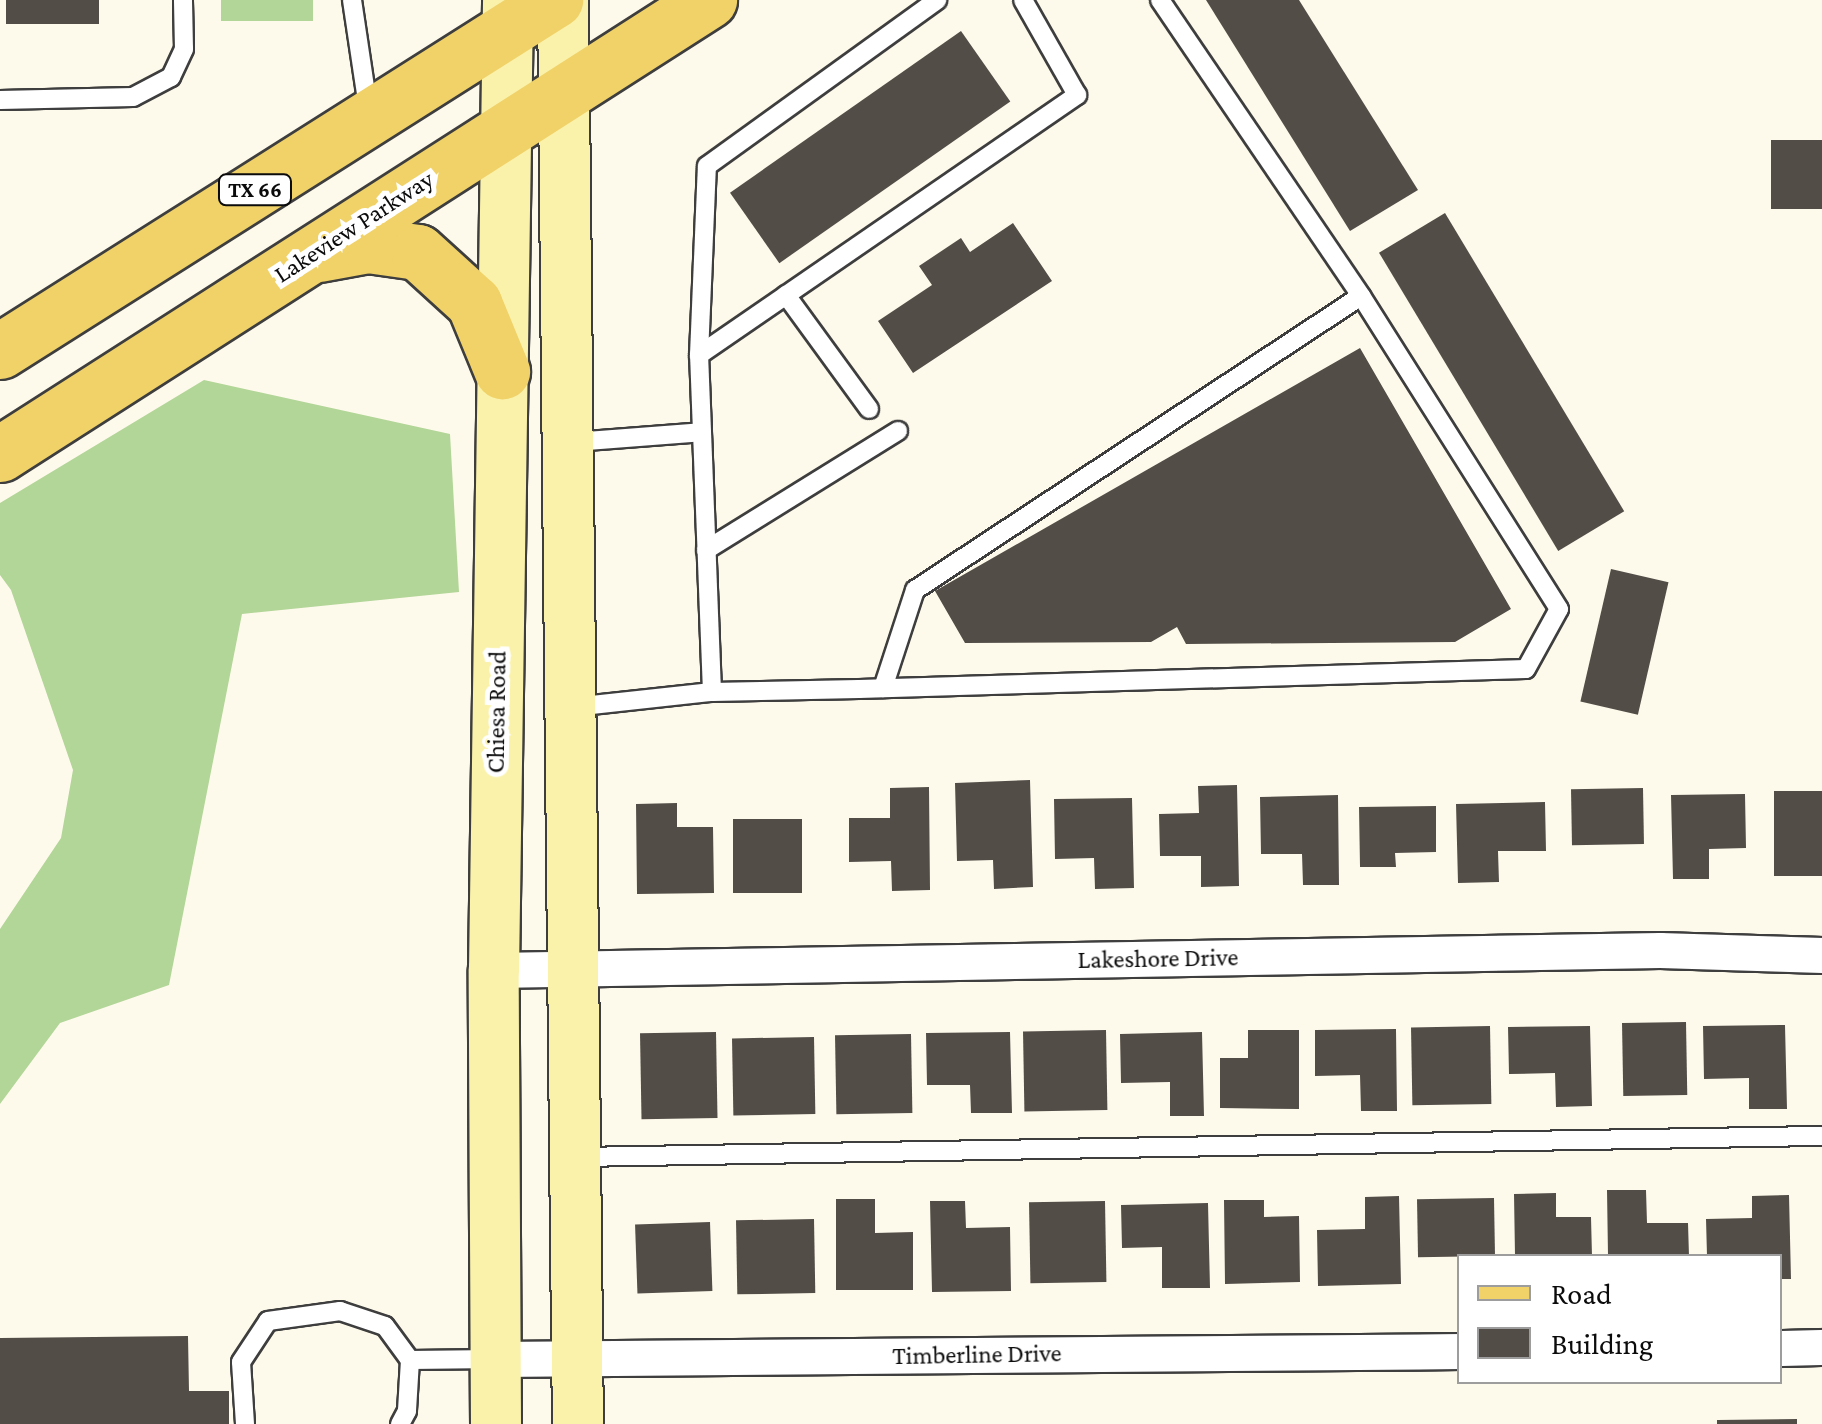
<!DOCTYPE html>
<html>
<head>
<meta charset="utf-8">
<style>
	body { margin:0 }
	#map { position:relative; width:1822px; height:1424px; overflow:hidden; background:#fefaeb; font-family:"Crimson Pro",serif }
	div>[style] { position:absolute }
	.forest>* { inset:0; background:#b2d598; transform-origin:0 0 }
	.building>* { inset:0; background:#534d48; transform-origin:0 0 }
	.roads { filter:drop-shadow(2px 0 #3e3e3e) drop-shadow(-2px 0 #3e3e3e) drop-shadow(0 2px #3e3e3e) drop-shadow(0 -2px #3e3e3e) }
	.service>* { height:18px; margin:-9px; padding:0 9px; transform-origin:9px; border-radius:9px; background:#fff }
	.minor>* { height:35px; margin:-17.5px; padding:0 17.5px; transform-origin:17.5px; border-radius:17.5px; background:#fff }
	.secondary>* { height:50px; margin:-25px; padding:0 25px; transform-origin:25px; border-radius:25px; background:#faf2aa }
	.primary>* { height:55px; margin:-27.5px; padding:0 27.5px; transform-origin:27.5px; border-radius:27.5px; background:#f0d269 }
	span { translate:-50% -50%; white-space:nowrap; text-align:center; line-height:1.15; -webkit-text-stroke:10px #fff; paint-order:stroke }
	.shield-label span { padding:2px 8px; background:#fff; border:2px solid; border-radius:8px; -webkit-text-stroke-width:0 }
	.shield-label { font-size:22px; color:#0b0b0b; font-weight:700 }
	.street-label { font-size:25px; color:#0b0b0b }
	.legend { position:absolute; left:1457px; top:1254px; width:325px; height:130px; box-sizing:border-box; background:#fff; border:2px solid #9d9d9d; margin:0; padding:12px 18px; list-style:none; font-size:30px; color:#0b0b0b }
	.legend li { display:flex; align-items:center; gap:20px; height:50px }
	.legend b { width:50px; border:2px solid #9d9d9d }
</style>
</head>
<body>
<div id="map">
	<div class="forest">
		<i style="left:221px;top:0;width:92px;height:21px"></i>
		<i style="clip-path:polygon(204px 380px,450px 434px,459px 592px,242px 614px,169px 985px,60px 1023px,0 1104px,0 929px,61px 838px,73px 770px,11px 590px,0 575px,0 503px)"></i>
	</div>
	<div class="building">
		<i style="left:6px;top:0;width:93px;height:24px"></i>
		<i style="clip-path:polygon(1206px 0,1299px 0,1418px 190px,1350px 231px)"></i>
		<i style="left:961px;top:31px;width:86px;height:282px;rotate:55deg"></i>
		<i style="left:1771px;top:140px;width:51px;height:69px"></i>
		<i style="left:1445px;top:213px;width:348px;height:77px;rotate:59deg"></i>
		<i style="clip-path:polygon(1013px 223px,1052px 281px,913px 373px,878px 321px,932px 285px,919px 266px,961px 238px,970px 252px)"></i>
		<i style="clip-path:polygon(1360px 348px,1511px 609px,1455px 642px,1186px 644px,1177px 627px,1151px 642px,965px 643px,935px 591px)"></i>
		<i style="left:1611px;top:569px;width:59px;height:136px;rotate:13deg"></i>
		<i style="clip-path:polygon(1030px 780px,1033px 887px,994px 889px,993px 860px,957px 861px,955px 783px)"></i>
		<i style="clip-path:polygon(1237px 785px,1239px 886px,1201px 887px,1201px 856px,1160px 856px,1159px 814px,1199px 813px,1198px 786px)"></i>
		<i style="clip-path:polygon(929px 787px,930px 890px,892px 891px,891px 861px,849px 862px,849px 818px,890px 818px,890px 788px)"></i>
		<i style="left:1643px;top:788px;width:56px;height:72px;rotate:89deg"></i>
		<i style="left:1774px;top:791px;width:48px;height:85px"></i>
		<i style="clip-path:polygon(1745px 794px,1746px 848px,1709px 849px,1709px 879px,1673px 879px,1671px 795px)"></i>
		<i style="clip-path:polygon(1338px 795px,1339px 885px,1303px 885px,1302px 854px,1261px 854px,1260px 797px)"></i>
		<i style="clip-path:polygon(1132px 798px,1134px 888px,1095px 889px,1094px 858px,1055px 859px,1054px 799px)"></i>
		<i style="clip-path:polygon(1545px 802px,1546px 851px,1498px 851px,1499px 882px,1458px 883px,1456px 804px)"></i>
		<i style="clip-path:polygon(677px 803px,677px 827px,713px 827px,714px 893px,637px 894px,636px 804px)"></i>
		<i style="clip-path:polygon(1436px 806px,1436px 852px,1395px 853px,1396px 867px,1360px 867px,1359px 807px)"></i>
		<i style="left:802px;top:819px;width:74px;height:69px;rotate:90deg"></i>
		<i style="left:1686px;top:1022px;width:73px;height:64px;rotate:89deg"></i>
		<i style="clip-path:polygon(1785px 1025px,1787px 1109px,1749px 1109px,1749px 1078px,1704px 1079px,1703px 1026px)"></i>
		<i style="left:1490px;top:1026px;width:78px;height:79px;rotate:89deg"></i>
		<i style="clip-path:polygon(1590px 1026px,1592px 1106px,1556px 1107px,1555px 1073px,1509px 1074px,1508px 1027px)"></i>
		<i style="clip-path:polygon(1396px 1029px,1397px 1111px,1361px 1111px,1360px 1075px,1315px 1076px,1315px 1030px)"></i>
		<i style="left:1106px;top:1030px;width:80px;height:83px;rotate:89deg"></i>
		<i style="clip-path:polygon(1248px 1030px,1299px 1030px,1299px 1109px,1220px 1108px,1220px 1058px,1248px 1058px)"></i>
		<i style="left:716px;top:1032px;width:86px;height:76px;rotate:89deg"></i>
		<i style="clip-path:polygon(1010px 1032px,1012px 1113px,971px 1113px,970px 1085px,927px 1085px,926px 1033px)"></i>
		<i style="clip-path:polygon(1202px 1032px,1204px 1116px,1170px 1116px,1170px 1082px,1121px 1083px,1120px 1034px)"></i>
		<i style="left:911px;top:1034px;width:79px;height:76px;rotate:89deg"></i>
		<i style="left:814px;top:1037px;width:77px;height:82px;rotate:89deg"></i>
		<i style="clip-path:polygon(1607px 1190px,1646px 1190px,1647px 1223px,1688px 1223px,1689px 1256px,1608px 1256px)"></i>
		<i style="clip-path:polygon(1556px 1193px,1556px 1217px,1591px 1217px,1592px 1256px,1515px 1256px,1514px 1194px)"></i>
		<i style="clip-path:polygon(1789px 1195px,1791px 1279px,1780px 1279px,1780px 1256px,1707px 1256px,1706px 1219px,1752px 1218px,1752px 1196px)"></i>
		<i style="clip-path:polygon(1399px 1196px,1401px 1284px,1318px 1286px,1317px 1230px,1365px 1229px,1365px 1197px)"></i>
		<i style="left:1494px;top:1198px;width:58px;height:77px;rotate:89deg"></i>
		<i style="clip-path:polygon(836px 1199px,875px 1199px,875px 1233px,913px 1232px,913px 1290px,836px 1290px)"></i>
		<i style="clip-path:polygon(1224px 1200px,1264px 1200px,1264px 1217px,1299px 1216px,1300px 1282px,1225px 1284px)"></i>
		<i style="clip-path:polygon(930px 1201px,965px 1201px,966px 1228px,1010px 1227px,1011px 1291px,932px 1292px)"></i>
		<i style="left:1105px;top:1201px;width:81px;height:76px;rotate:89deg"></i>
		<i style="clip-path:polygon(1208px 1203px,1210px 1288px,1162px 1288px,1162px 1247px,1122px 1248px,1121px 1205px)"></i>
		<i style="left:814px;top:1219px;width:74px;height:78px;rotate:89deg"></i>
		<i style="left:710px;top:1222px;width:69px;height:75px;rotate:88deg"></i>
		<i style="clip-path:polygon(188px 1336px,189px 1391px,229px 1391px,229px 1424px,0 1424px,0 1338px)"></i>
		<i style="clip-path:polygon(1797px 1419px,1797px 1424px,1717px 1424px,1717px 1420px)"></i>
	</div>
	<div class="roads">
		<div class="service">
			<i style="left:352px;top:0;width:108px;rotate:81.5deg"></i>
			<i style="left:1160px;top:0;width:358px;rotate:55.8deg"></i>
			<i style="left:0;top:100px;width:133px;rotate:-1.3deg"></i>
			<i style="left:133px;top:97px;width:43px;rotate:-27.8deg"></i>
			<i style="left:171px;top:77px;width:31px;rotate:-65deg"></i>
			<i style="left:184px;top:49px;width:49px;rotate:-91.2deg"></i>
			<i style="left:786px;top:295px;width:141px;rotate:53.9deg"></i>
			<i style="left:699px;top:355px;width:189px;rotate:-87.6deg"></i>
			<i style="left:707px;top:166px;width:284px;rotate:-35.8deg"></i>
			<i style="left:573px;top:442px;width:129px;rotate:-4.4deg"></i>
			<i style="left:706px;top:550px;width:226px;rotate:-31.8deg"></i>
			<i style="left:712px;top:692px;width:147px;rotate:-1.2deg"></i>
			<i style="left:859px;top:689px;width:667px;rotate:-1.72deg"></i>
			<i style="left:1526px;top:669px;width:68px;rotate:-61.2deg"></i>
			<i style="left:1559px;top:609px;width:370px;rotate:-122.3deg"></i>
			<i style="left:1361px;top:296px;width:534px;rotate:146.61deg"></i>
			<i style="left:915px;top:590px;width:103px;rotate:108.1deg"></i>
			<i style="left:573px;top:707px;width:140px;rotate:-6.2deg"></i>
			<i style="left:712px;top:692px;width:337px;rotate:-92.2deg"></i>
			<i style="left:699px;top:355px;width:459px;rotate:-34.5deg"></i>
			<i style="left:1077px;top:95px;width:109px;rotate:-119.6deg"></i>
			<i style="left:578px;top:1157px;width:1244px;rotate:-0.97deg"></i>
			<i style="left:410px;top:1360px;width:85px;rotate:-0.7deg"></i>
			<i style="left:245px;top:1424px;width:62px;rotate:-93.7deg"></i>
			<i style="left:241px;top:1362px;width:49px;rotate:-56.6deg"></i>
			<i style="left:268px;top:1321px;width:73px;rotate:-7.9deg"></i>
			<i style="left:340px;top:1311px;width:47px;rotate:18.4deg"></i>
			<i style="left:385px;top:1326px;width:42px;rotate:53.7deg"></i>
			<i style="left:410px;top:1360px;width:51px;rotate:93.4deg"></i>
			<i style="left:407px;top:1411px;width:15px;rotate:118deg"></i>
		</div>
		<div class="minor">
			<i style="left:494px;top:970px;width:1166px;rotate:-0.98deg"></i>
			<i style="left:1660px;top:950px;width:162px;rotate:1.8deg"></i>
			<i style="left:1780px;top:1348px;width:42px;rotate:-1.4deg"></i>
			<i style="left:495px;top:1359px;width:965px;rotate:-0.47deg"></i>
		</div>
		<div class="secondary">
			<i style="left:563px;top:0;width:1424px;rotate:89.4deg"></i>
			<i style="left:496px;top:1424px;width:454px;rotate:-90.3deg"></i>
			<i style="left:494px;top:970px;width:970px;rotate:-89.17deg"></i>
		</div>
		<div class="primary">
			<i style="left:319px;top:254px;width:50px;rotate:-10.4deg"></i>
			<i style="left:368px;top:245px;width:50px;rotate:8deg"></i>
			<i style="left:418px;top:252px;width:76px;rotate:42.3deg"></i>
			<i style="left:474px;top:303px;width:74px;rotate:67.6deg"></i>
			<i style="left:0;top:351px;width:657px;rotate:-32.31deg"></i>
			<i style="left:0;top:454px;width:842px;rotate:-32.63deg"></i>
		</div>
	</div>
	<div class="shield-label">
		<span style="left:255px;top:190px">TX 66</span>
	</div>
	<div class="street-label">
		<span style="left:354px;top:227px;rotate:-33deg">Lakeview Parkway</span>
		<span style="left:497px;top:712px;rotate:-89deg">Chiesa Road</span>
		<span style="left:1158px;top:959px;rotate:-1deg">Lakeshore Drive</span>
		<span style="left:977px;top:1355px;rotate:-1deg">Timberline Drive</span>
	</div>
	<ul class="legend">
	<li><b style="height:12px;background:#f0d269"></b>Road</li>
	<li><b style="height:28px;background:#534d48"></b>Building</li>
	</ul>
</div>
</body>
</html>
